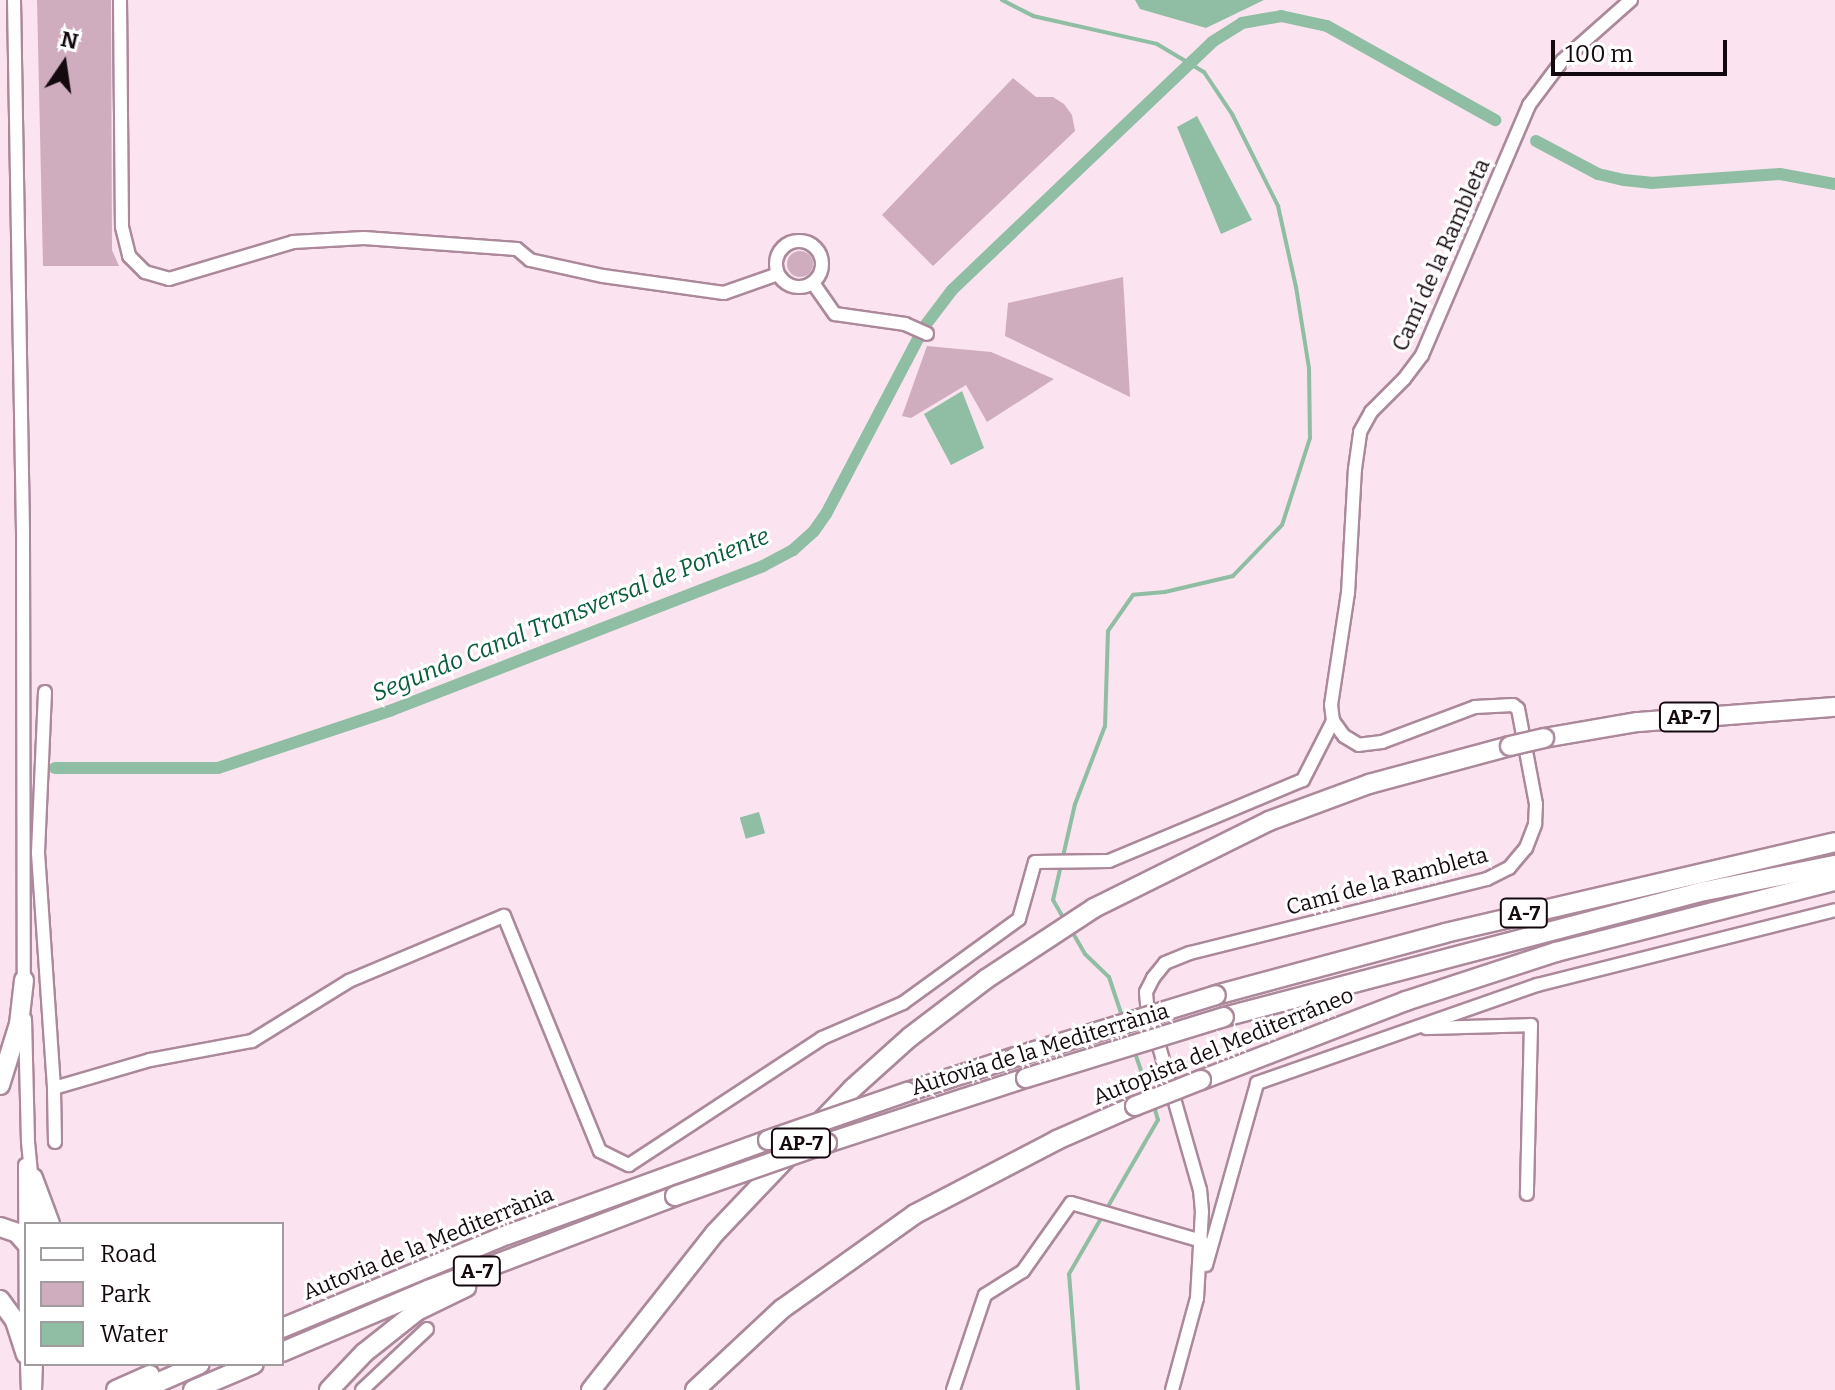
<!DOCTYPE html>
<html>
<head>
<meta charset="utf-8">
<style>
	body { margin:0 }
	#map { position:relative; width:1835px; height:1390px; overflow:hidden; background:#fbe4ef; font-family:Bitter,serif }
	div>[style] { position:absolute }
	.green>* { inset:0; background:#cfadbf }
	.round { border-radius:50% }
	.water>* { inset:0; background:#8fbea4; transform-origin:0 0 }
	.stream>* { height:4px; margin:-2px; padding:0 2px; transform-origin:2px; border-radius:2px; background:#8fbea4 }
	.canal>* { height:12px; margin:-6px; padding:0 6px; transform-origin:6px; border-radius:6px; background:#8fbea4 }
	.roads { filter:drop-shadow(2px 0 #ab899b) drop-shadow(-2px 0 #ab899b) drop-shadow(0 2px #ab899b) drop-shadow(0 -2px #ab899b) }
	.minor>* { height:12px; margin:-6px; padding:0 6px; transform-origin:6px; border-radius:6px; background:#fff }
	.minor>.ring { margin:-6px; padding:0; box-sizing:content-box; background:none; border:12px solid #fff; border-radius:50% }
	.highway>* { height:18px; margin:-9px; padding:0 9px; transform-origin:9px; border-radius:9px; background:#fff }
	.bridges { filter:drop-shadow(2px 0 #ab899b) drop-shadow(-2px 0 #ab899b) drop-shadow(0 2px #ab899b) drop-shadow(0 -2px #ab899b) }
	.highway-bridge>* { height:18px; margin:-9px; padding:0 9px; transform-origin:9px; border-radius:9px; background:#fff }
	span { translate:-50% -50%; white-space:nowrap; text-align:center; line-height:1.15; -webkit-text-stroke:6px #fff; paint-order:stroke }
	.shield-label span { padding:2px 6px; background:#fff; border:2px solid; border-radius:6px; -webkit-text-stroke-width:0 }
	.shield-label { font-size:20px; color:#150910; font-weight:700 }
	.street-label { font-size:22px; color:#150910 }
	.water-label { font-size:24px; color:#085c3b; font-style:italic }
	.legend { position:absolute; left:24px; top:1222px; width:260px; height:144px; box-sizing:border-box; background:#fff; border:2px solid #a19d9f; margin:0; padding:10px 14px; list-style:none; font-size:24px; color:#150910 }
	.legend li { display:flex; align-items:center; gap:16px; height:40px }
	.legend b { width:40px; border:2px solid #a19d9f }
	.north { position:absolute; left:24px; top:24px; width:80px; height:80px; -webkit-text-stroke:6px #fff; paint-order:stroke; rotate:13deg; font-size:22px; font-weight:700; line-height:32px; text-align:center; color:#150910 }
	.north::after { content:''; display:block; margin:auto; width:28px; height:36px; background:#150910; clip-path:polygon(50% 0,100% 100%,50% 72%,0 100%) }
	.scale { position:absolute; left:1551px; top:40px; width:176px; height:36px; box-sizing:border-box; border:4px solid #150910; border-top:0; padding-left:10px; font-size:24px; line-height:28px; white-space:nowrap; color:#150910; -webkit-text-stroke:6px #fff; paint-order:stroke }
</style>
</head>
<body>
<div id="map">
	<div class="green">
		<i style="clip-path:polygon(37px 0,111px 0,112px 250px,119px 266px,43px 266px)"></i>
		<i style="clip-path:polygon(1013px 78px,1036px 97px,1053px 97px,1064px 104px,1072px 115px,1075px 131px,933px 266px,882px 215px)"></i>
		<i class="round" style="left:787px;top:251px;width:26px;height:26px"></i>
		<i style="clip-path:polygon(1123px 277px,1130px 397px,1005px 336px,1008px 303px)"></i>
		<i style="clip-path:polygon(927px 346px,991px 352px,1054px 379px,987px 422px,966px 385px,911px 418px,902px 416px)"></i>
	</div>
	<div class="water">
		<i style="clip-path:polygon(1135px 0,1264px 0,1206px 28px,1140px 9px)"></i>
		<i style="clip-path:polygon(1197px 116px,1252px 220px,1221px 234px,1177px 127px)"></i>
		<i style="clip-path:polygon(962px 391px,984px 448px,951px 465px,924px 414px)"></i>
		<i style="left:759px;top:812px;width:22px;height:20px;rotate:74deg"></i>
	</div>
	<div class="stream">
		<i style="left:1002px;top:0;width:35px;rotate:27deg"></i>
		<i style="left:1033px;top:16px;width:127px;rotate:12.7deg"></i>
		<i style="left:1157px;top:44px;width:55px;rotate:30.8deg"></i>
		<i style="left:1204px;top:72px;width:50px;rotate:56.3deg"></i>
		<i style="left:1232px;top:114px;width:103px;rotate:63.4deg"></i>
		<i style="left:1278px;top:206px;width:83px;rotate:77.5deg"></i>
		<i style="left:1296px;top:287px;width:82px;rotate:80.9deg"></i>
		<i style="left:1309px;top:368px;width:70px;rotate:89.2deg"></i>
		<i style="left:1310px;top:438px;width:91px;rotate:107.8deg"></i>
		<i style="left:1282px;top:525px;width:71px;rotate:133.9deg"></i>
		<i style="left:1233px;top:576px;width:70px;rotate:166.8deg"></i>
		<i style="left:1165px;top:592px;width:32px;rotate:175deg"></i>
		<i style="left:1133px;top:595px;width:44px;rotate:124.8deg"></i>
		<i style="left:1108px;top:631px;width:95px;rotate:91.8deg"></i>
		<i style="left:1105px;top:726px;width:84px;rotate:111deg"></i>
		<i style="left:1075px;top:804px;width:98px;rotate:102.9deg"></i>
		<i style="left:1053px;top:900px;width:24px;rotate:60deg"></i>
		<i style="left:1070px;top:928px;width:30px;rotate:60deg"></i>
		<i style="left:1085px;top:954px;width:33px;rotate:44deg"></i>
		<i style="left:1109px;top:977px;width:44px;rotate:71.6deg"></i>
		<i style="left:1134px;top:1050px;width:46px;rotate:71.2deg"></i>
		<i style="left:1078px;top:1390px;width:116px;rotate:-94.4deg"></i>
		<i style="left:1069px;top:1274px;width:178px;rotate:-60deg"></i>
		<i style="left:1158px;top:1120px;width:15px;rotate:-106deg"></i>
	</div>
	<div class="canal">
		<i style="left:1536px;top:141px;width:70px;rotate:28deg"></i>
		<i style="left:1598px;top:174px;width:27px;rotate:13deg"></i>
		<i style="left:1624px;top:180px;width:27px;rotate:6deg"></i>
		<i style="left:1651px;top:183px;width:129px;rotate:-4deg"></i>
		<i style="left:1780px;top:174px;width:56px;rotate:10.3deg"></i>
		<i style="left:55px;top:768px;width:163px"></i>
		<i style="left:218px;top:768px;width:183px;rotate:-18.4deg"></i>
		<i style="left:392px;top:710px;width:398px;rotate:-21.2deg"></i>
		<i style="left:763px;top:566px;width:34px;rotate:-28deg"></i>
		<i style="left:793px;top:550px;width:28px;rotate:-42deg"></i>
		<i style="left:814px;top:531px;width:21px;rotate:-55deg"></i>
		<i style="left:826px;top:514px;width:211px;rotate:-62.3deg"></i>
		<i style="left:924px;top:327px;width:46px;rotate:-52.9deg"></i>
		<i style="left:952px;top:290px;width:359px;rotate:-43.6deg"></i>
		<i style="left:1212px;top:42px;width:36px;rotate:-32deg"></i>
		<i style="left:1242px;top:23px;width:40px;rotate:-10deg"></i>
		<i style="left:1281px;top:16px;width:47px;rotate:12.3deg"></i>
		<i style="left:1327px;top:26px;width:193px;rotate:29.2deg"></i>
	</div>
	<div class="roads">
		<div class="minor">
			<i style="left:14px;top:0;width:534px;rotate:89.03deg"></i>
			<i style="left:23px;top:534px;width:451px;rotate:89.9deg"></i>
			<i style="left:120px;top:0;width:227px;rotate:89.5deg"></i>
			<i style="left:122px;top:227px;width:30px;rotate:76deg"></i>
			<i style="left:129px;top:256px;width:23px;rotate:45deg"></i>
			<i style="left:145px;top:272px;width:25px;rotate:16deg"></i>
			<i style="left:169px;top:279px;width:129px;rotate:-16.6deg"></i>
			<i style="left:293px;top:242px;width:71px;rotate:-3.2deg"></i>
			<i style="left:364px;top:238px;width:153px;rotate:4.1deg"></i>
			<i style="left:517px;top:249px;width:17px;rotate:40deg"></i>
			<i style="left:530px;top:260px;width:75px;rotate:12.4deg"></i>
			<i style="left:603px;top:276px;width:122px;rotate:8deg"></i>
			<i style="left:724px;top:293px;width:57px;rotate:-19.4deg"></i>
			<i class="ring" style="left:776px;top:241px;width:34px;height:34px"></i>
			<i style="left:813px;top:283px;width:38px;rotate:55deg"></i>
			<i style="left:835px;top:314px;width:71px;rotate:8.1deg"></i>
			<i style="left:905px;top:324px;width:24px;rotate:24deg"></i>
			<i style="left:45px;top:692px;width:161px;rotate:92.5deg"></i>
			<i style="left:38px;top:853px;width:236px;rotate:86.1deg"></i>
			<i style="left:25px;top:1019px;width:123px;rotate:88.6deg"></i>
			<i style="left:28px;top:1142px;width:82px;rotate:84.4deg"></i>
			<i style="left:1426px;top:1028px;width:105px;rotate:-1.6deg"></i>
			<i style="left:1531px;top:1025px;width:169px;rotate:91.4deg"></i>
			<i style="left:55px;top:1142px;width:54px;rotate:-91.1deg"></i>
			<i style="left:54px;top:1088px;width:100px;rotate:-16.3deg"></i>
			<i style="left:150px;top:1060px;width:104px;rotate:-10.6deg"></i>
			<i style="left:252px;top:1041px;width:114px;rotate:-31.7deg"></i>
			<i style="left:349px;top:981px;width:168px;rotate:-22.8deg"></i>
			<i style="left:504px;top:916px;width:254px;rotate:67.8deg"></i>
			<i style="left:600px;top:1151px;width:32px;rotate:26deg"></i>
			<i style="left:629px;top:1165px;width:231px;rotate:-33.3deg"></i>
			<i style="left:822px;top:1038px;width:88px;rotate:-23.4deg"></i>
			<i style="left:903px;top:1003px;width:143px;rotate:-35.9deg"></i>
			<i style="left:1019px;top:919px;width:59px;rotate:-74.3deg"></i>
			<i style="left:1035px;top:862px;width:74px;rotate:-0.8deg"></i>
			<i style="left:1109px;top:861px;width:210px;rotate:-22.7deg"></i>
			<i style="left:1303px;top:780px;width:66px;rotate:-63deg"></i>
			<i style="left:25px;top:1165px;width:174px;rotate:89.7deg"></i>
			<i style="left:1206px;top:1265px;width:189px;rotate:-74.3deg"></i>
			<i style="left:1257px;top:1083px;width:297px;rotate:-19.3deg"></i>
			<i style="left:1537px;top:985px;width:307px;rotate:-14.1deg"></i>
			<i style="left:27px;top:1364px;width:26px;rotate:88deg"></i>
			<i style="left:35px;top:1390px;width:26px;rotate:-88deg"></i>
			<i style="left:362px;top:1390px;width:89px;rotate:-43.2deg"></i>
			<i style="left:953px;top:1390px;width:100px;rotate:-71.4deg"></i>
			<i style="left:985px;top:1295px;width:45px;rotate:-32.3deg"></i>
			<i style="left:1023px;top:1271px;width:83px;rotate:-54.8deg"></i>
			<i style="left:1071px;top:1203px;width:136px;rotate:16.2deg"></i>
			<i style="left:1172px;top:1390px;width:95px;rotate:-74.8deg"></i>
			<i style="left:1197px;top:1298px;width:86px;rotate:-86.7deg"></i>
			<i style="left:1202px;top:1212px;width:22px;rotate:-95deg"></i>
			<i style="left:1200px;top:1190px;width:193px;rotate:-105.9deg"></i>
			<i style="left:1147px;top:1004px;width:12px;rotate:-95deg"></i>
			<i style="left:1146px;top:992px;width:16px;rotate:-63deg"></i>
			<i style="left:1153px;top:978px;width:19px;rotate:-51deg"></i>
			<i style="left:1165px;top:963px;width:27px;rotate:-22deg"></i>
			<i style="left:1190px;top:953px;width:306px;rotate:-14deg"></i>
			<i style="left:1487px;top:879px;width:25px;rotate:-27deg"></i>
			<i style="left:1509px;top:868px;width:26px;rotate:-50deg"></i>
			<i style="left:1526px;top:848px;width:26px;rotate:-69deg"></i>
			<i style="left:1535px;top:824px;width:20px;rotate:-87deg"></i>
			<i style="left:1536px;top:804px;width:97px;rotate:-100.7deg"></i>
			<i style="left:1518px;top:709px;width:6px;rotate:-141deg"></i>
			<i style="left:1513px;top:705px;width:38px;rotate:177deg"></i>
			<i style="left:1475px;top:707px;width:99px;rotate:159.4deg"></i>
			<i style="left:1382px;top:742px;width:23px;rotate:173deg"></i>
			<i style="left:1359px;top:745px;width:17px;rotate:-149deg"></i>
			<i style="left:1344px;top:736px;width:19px;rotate:-126deg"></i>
			<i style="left:1333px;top:721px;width:16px;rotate:-97deg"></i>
			<i style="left:1331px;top:705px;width:113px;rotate:-81.4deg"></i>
			<i style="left:1348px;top:593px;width:124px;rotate:-86.8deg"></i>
			<i style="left:1355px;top:469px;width:37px;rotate:-82deg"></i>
			<i style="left:1360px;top:432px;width:23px;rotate:-61deg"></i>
			<i style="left:1371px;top:412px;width:47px;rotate:-45deg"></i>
			<i style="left:1404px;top:379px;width:30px;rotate:-53deg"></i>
			<i style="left:1422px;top:355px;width:272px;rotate:-66.8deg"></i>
			<i style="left:1529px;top:105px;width:55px;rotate:-53.1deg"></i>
			<i style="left:1562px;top:61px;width:92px;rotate:-41.5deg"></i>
		</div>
		<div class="highway">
			<i style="left:1544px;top:738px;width:95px;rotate:-9.7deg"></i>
			<i style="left:1638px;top:722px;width:198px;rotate:-4.4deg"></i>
			<i style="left:1216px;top:995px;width:237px;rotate:-15.1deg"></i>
			<i style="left:1445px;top:933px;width:400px;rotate:-13.1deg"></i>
			<i style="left:1224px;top:1017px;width:497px;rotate:-14.7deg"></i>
			<i style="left:1705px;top:891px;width:133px;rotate:-11.3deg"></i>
			<i style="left:1201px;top:1080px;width:220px;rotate:-21.1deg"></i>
			<i style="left:1406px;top:1001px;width:158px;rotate:-18.1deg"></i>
			<i style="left:1556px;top:952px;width:288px;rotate:-14.3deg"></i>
			<i style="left:0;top:1085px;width:64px;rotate:-72.7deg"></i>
			<i style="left:19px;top:1024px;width:44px;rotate:-83.5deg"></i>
			<i style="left:907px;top:1092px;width:114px;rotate:-18deg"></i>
			<i style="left:827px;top:1143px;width:209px;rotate:-18.1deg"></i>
			<i style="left:33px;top:1178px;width:49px;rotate:69.7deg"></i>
			<i style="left:0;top:1227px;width:18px;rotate:19deg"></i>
			<i style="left:17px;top:1233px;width:13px;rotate:48deg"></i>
			<i style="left:0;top:1300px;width:26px;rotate:54deg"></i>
			<i style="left:15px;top:1321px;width:35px;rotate:72deg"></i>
			<i style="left:282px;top:1328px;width:243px;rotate:-22.5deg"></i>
			<i style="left:507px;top:1235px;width:278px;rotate:-20deg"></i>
			<i style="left:282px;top:1352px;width:159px;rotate:-23deg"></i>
			<i style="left:428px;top:1290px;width:264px;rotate:-20.8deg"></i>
			<i style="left:116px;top:1390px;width:37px;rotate:-24deg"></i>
			<i style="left:141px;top:1390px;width:64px;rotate:-23.8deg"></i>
			<i style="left:193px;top:1390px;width:66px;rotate:-23.1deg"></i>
			<i style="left:329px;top:1390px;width:51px;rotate:-46.6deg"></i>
			<i style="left:364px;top:1353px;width:68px;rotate:-38.4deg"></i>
			<i style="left:417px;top:1311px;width:55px;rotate:-26.1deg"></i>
			<i style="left:591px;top:1390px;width:200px;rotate:-51.7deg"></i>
			<i style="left:715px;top:1233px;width:199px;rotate:-46.4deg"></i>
			<i style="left:852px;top:1089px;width:78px;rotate:-41.9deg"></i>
			<i style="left:910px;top:1037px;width:96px;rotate:-37.3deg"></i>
			<i style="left:986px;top:979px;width:129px;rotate:-33.3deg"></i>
			<i style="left:1094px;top:908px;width:195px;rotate:-26.4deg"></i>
			<i style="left:1269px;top:821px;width:107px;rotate:-20.3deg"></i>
			<i style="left:1369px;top:784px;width:146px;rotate:-15.1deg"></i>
			<i style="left:695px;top:1390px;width:119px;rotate:-43deg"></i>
			<i style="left:782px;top:1309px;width:163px;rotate:-35.5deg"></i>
			<i style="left:915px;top:1214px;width:160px;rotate:-27.5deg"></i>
			<i style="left:1057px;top:1140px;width:85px;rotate:-23.6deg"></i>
		</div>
	</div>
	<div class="bridges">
		<div class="highway-bridge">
			<i style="left:1510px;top:746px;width:35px;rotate:-13deg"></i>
			<i style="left:1015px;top:1057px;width:210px;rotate:-17.1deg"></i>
			<i style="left:1026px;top:1078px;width:207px;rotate:-17.1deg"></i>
			<i style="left:1135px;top:1106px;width:71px;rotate:-21.5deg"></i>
			<i style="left:768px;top:1140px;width:147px;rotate:-19.1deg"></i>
			<i style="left:675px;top:1196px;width:161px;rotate:-19.2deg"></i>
		</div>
	</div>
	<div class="shield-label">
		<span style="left:1689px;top:717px">AP-7</span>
		<span style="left:1524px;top:913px">A-7</span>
		<span style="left:801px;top:1143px">AP-7</span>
		<span style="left:477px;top:1271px">A-7</span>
	</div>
	<div class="street-label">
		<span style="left:1441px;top:255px;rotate:-66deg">Camí de la Rambleta</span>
		<span style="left:1387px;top:881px;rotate:-15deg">Camí de la Rambleta</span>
		<span style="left:1223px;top:1046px;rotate:-22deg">Autopista del Mediterráneo</span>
		<span style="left:1040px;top:1049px;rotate:-17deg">Autovia de la Mediterrània</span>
		<span style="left:428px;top:1243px;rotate:-22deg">Autovia de la Mediterrània</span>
	</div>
	<div class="water-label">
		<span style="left:571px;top:615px;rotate:-22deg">Segundo Canal Transversal de Poniente</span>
	</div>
	<ul class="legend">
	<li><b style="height:10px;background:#fff"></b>Road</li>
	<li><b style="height:22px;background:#cfadbf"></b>Park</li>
	<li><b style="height:22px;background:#8fbea4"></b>Water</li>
	</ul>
	<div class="north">N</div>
	<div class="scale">100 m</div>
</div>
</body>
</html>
